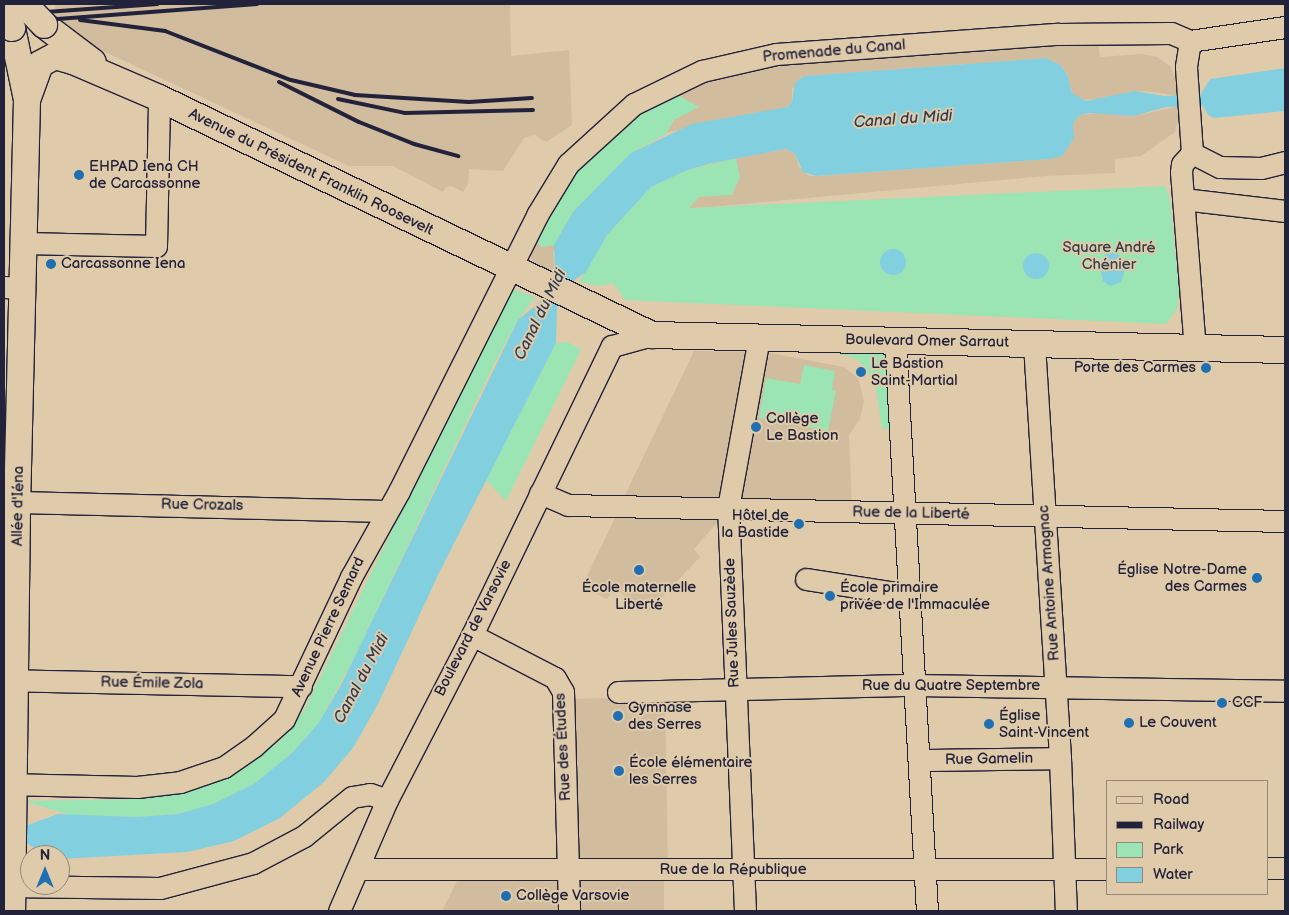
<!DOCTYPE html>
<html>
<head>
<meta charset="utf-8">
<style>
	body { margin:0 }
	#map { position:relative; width:1289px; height:915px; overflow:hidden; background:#dfcbaa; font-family:"Balsamiq Sans",sans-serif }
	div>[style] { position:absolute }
	.built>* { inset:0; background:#d1bc9d; transform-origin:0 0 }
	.green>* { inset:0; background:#9be4b3 }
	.water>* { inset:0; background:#82d0df }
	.round { border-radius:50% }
	.roads { filter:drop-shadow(1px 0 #22223b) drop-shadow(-1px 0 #22223b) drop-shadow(0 1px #22223b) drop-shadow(0 -1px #22223b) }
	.minor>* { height:21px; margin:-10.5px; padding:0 10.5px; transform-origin:10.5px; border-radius:10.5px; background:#dfcbaa }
	.major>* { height:26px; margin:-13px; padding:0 13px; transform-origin:13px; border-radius:13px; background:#dfcbaa }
	.rail>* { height:4px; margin:-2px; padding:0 2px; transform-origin:2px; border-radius:2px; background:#22223b }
	.bridges { filter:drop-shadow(1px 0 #22223b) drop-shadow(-1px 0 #22223b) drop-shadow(0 1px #22223b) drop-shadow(0 -1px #22223b) }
	.major-bridge>* { height:26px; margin:-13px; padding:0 13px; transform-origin:13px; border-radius:13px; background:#dfcbaa }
	.dots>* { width:14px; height:14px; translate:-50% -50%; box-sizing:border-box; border:2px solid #dfcbaa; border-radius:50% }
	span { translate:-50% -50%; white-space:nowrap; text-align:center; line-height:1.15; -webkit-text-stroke:4px #dfcbaa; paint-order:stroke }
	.street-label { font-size:15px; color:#22223b }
	.poi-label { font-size:15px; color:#22223b }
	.left { translate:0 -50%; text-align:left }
	.right { translate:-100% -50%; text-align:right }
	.park-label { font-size:15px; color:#343f4d }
	.water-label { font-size:16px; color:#303c54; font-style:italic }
	.frame { position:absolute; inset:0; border:5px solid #22223b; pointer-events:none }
	.legend { position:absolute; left:1106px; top:780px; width:162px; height:115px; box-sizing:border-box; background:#dfcbaa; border:1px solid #93877e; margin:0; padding:6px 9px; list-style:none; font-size:15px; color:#22223b }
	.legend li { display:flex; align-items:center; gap:10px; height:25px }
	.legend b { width:25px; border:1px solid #93877e }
	.north { position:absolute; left:20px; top:845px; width:50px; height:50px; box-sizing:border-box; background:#dfcbaa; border:1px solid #93877e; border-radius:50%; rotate:0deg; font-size:14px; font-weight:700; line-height:20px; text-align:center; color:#22223b }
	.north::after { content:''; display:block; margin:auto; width:18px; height:22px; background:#1f6fb2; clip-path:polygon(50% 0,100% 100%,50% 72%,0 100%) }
</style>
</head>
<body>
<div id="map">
	<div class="built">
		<i style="clip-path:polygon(55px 4px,510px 4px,511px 56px,569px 50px,572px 125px,546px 142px,534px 135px,524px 138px,503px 171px,469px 169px,468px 184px,463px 192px,451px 186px,446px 187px,443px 192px,393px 166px,349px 166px,86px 43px,56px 24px)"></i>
		<i style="clip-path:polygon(1098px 42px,1100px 57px,1142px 54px,1157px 57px,1170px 66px,1178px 87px,1180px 112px,1175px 132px,1141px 156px,1115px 159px,1115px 173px,1046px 176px,689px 209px,712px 163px,786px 149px,795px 154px,799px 167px,809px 176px,816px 176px,1050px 159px,1074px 138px,1073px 123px,1080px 115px,1107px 112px,1134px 116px,1175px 107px,1174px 95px,1145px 91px,1124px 93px,1106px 99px,1080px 100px,1072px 93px,1067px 74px,1060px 65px,1047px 58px,804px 76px,792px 89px,792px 101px,788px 107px,669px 132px,631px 153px,553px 252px,555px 272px,534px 263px,529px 254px,531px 245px,648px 105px,703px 79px,774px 64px)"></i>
		<i style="clip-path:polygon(694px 351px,765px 352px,844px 367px,858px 378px,864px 401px,860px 419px,849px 435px,852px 507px,629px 502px,625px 495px)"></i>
		<i style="clip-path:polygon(617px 514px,722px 517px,694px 549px,700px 557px,648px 612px,613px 587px,607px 599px,582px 586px)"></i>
		<i style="left:665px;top:697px;width:164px;height:94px;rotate:89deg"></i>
		<i style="clip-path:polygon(459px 877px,560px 877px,564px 911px,442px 911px)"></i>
		<i style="left:575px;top:878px;width:89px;height:33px"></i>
	</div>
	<div class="green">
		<i style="clip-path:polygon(671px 91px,699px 107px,674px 120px,666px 134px,631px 153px,573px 212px,554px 245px,542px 247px,532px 238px,568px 164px,607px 131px)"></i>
		<i style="clip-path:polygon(736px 158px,740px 177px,732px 195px,699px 197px,689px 208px,1165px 186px,1170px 199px,1179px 293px,1177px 309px,1166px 324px,625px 300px,613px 283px,600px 286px,579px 282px,607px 235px,651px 187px,685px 171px)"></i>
		<i style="clip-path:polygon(515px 290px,535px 297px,518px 320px,494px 364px,354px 658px,318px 724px,292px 753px,254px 784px,213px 804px,178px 814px,136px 817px,70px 815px,24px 801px,142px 799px,187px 793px,228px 775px,279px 742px,304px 710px,508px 294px)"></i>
		<i style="clip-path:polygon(568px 342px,581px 350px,506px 501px,486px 480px,556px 343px)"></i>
		<i style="clip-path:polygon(816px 348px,874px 349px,883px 354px,888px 361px,893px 429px,882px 429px,876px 387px,865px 367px,855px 358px)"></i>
		<i style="clip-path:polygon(804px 365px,835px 371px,832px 390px,836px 391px,828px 431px,759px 418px,766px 378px,800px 384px)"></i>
	</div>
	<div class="water">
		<i style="clip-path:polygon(1047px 58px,1060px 65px,1067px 74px,1072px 93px,1086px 101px,1135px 91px,1164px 96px,1201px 94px,1210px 79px,1285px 68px,1285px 111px,1214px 118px,1208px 115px,1203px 106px,1166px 107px,1134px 116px,1090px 113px,1080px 115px,1073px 123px,1074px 138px,1062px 156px,1050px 159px,816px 176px,803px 172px,795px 154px,786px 149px,712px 163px,685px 171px,651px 187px,607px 235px,586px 272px,570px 283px,557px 307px,556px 343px,439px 573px,378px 704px,353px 748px,324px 782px,280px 818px,234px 841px,187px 852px,60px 859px,60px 855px,45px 855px,28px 844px,4px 842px,4px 825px,28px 825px,58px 814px,136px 817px,178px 814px,213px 804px,254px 784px,292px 753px,318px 724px,341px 685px,518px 320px,541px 301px,555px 272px,554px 245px,573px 212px,631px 153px,692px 124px,788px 107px,792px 101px,795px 83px,804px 76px)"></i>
		<i class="round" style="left:880px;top:249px;width:26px;height:26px"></i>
		<i style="clip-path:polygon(1112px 252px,1117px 253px,1124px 261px,1125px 270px,1121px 282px,1110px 286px,1103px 281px,1100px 268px,1105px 255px)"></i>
		<i class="round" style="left:1023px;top:253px;width:26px;height:26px"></i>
	</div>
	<div class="roads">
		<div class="minor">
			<i style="left:1190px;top:41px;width:26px;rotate:99deg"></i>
			<i style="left:1186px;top:67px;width:86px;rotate:86deg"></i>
			<i style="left:1192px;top:153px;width:15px;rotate:132deg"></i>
			<i style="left:1182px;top:164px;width:8px;rotate:97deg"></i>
			<i style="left:1181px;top:172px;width:177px;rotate:85.5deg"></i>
			<i style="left:1190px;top:41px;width:96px;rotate:-8.4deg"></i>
			<i style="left:1192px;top:153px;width:31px;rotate:27deg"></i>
			<i style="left:1220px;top:167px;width:41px;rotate:1.4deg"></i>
			<i style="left:1261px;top:168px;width:25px;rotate:-14deg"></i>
			<i style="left:1183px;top:199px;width:103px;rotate:6.7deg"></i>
			<i style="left:24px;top:243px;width:132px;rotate:1.3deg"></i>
			<i style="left:156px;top:246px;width:148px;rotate:-88.8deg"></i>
			<i style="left:4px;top:287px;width:19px;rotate:3deg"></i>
			<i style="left:895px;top:341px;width:571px;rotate:86.79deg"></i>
			<i style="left:1034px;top:344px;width:415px;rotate:86.4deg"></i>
			<i style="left:1060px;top:758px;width:153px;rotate:87.8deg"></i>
			<i style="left:540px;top:493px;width:30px;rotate:23deg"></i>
			<i style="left:568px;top:505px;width:717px;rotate:1.28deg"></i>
			<i style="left:18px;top:502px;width:367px;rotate:1.4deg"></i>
			<i style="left:806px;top:579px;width:104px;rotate:8.8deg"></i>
			<i style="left:472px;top:635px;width:93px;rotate:27.4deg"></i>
			<i style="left:555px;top:678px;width:16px;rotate:60deg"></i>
			<i style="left:563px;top:692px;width:219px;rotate:88.4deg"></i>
			<i style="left:4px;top:680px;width:297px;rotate:1.2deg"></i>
			<i style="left:618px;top:692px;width:296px;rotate:-1.4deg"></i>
			<i style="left:914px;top:685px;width:371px;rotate:0.9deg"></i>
			<i style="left:919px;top:760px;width:141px;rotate:-0.8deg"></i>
			<i style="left:4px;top:784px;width:133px;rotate:1.3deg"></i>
			<i style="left:137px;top:787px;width:43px;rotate:-6.6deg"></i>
			<i style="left:180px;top:782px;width:46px;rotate:-18.8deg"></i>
			<i style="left:224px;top:767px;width:37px;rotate:-35deg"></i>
			<i style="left:254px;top:746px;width:40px;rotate:-42deg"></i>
			<i style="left:284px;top:719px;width:157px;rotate:-64.7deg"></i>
			<i style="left:351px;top:577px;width:98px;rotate:-60.8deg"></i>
			<i style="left:399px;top:491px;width:309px;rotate:-63.4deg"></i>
			<i style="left:537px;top:215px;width:60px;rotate:-58.7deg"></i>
			<i style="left:568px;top:164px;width:89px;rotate:-42.3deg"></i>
			<i style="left:634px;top:104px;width:76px;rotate:-25.9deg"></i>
			<i style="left:702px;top:71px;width:76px;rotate:-12.9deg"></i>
			<i style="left:776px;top:54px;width:283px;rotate:-4.1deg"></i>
			<i style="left:1058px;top:34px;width:113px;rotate:-0.5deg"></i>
			<i style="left:1171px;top:33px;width:21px;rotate:23deg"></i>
			<i style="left:1268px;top:868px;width:17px"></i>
			<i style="left:358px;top:869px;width:750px"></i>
			<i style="left:4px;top:886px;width:156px;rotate:0.7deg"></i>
			<i style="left:160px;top:888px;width:96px;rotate:-15deg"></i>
			<i style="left:253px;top:863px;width:58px;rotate:-27.9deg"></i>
			<i style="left:304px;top:836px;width:62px;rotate:-39.1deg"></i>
			<i style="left:352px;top:797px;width:18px;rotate:-9deg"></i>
			<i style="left:370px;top:794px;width:18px;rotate:19deg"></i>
			<i style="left:339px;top:911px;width:121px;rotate:-66.6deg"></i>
			<i style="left:387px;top:800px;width:186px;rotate:-62.7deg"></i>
			<i style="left:472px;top:635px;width:321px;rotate:-64.2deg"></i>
			<i style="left:612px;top:346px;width:41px;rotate:-15.4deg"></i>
			<i style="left:745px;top:911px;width:403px;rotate:-92.4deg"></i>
			<i style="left:728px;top:508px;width:174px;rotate:-79.7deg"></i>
		</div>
		<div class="major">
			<i style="left:44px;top:25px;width:61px;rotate:37.1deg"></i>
			<i style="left:12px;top:28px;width:74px;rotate:78.2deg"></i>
			<i style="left:27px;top:100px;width:410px;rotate:91.4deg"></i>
			<i style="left:17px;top:510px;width:401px;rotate:90.7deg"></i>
			<i style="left:27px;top:100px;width:38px;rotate:-70deg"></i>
			<i style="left:40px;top:64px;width:17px;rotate:-28deg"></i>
			<i style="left:55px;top:56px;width:19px;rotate:16deg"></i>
			<i style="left:73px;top:61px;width:94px;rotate:23.3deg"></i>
			<i style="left:159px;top:98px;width:547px;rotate:25.68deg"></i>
			<i style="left:652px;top:335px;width:633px;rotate:1.36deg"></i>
		</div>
	</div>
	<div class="rail">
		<i style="left:4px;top:15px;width:154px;rotate:-4.1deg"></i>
		<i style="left:80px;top:20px;width:86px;rotate:7.4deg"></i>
		<i style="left:165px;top:31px;width:135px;rotate:21.3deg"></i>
		<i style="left:291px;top:80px;width:66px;rotate:13.2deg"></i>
		<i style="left:355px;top:95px;width:114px;rotate:3.5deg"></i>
		<i style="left:469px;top:102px;width:63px;rotate:-3.6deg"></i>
		<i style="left:4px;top:23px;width:254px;rotate:-4.3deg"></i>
		<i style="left:279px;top:82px;width:89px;rotate:26.6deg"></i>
		<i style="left:359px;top:122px;width:59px;rotate:21.8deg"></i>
		<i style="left:414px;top:144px;width:46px;rotate:15.3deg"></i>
		<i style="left:338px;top:99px;width:68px;rotate:11.8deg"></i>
		<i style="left:405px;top:113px;width:128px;rotate:-1.3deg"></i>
	</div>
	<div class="bridges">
		<div class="major-bridge">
			<i style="left:24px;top:4px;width:29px;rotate:46deg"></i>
			<i style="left:4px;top:12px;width:18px;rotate:63deg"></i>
		</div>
	</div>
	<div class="dots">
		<i style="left:79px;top:175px;background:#1f6fb2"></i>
		<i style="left:51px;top:264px;background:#1f6fb2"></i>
		<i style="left:1206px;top:368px;background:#1f6fb2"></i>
		<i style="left:861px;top:372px;background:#1f6fb2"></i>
		<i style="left:756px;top:427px;background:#1f6fb2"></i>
		<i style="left:799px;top:524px;background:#1f6fb2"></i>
		<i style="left:639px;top:570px;background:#1f6fb2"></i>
		<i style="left:1257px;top:578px;background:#1f6fb2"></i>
		<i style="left:830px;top:596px;background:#1f6fb2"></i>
		<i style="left:1222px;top:703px;background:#1f6fb2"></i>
		<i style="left:618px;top:716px;background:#1f6fb2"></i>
		<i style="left:1129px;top:723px;background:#1f6fb2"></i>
		<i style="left:989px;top:724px;background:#1f6fb2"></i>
		<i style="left:619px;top:771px;background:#1f6fb2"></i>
		<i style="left:506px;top:896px;background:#1f6fb2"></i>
	</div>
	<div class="street-label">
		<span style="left:834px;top:51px;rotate:-5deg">Promenade du Canal</span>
		<span style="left:311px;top:172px;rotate:26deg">Avenue du Président Franklin Roosevelt</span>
		<span style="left:927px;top:341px;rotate:1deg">Boulevard Omer Sarraut</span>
		<span style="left:202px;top:505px;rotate:1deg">Rue Crozals</span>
		<span style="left:18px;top:506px;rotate:-89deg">Allée d'Iéna</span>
		<span style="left:911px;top:513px;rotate:1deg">Rue de la Liberté</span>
		<span style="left:1049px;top:583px;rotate:-94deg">Rue Antoine Armagnac</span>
		<span style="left:732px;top:623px;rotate:-92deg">Rue Jules Sauzède</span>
		<span style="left:328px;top:627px;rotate:-65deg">Avenue Pierre Semard</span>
		<span style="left:473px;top:628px;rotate:-63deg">Boulevard de Varsovie</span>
		<span style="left:152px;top:683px;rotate:1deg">Rue Émile Zola</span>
		<span style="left:951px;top:686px">Rue du Quatre Septembre</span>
		<span style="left:563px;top:747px;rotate:-93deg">Rue des Études</span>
		<span style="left:989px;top:759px;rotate:-1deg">Rue Gamelin</span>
		<span style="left:733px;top:870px">Rue de la République</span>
	</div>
	<div class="poi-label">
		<span class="left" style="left:89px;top:175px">EHPAD Iena CH<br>de Carcassonne</span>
		<span class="left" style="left:61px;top:264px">Carcassonne Iena</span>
		<span class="left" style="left:871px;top:372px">Le Bastion<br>Saint-Martial</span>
		<span class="right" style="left:1196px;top:368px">Porte des Carmes</span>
		<span class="left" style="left:766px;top:427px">Collège<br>Le Bastion</span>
		<span class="right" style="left:789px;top:524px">Hôtel de<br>la Bastide</span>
		<span class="right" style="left:1247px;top:578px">Église Notre-Dame<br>des Carmes</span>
		<span style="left:639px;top:596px">École maternelle<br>Liberté</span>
		<span class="left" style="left:840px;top:596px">École primaire<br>privée de l'Immaculée</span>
		<span class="left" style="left:1232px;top:703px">CCF</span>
		<span class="left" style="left:628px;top:716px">Gymnase<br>des Serres</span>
		<span class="left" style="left:999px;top:724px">Église<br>Saint-Vincent</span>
		<span class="left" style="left:1139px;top:723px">Le Couvent</span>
		<span class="left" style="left:629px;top:771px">École élémentaire<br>les Serres</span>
		<span class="left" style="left:516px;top:896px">Collège Varsovie</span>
	</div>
	<div class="park-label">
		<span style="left:1109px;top:256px">Square André<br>Chénier</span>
	</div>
	<div class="water-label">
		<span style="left:903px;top:120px;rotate:-4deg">Canal du Midi</span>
		<span style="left:541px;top:315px;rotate:-64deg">Canal du Midi</span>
		<span style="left:362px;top:679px;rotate:-62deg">Canal du Midi</span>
	</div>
	<div class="frame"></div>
	<ul class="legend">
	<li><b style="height:6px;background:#dfcbaa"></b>Road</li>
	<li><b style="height:6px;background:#22223b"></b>Railway</li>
	<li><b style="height:14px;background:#9be4b3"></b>Park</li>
	<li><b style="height:14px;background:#82d0df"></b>Water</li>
	</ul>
	<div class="north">N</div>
</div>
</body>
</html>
